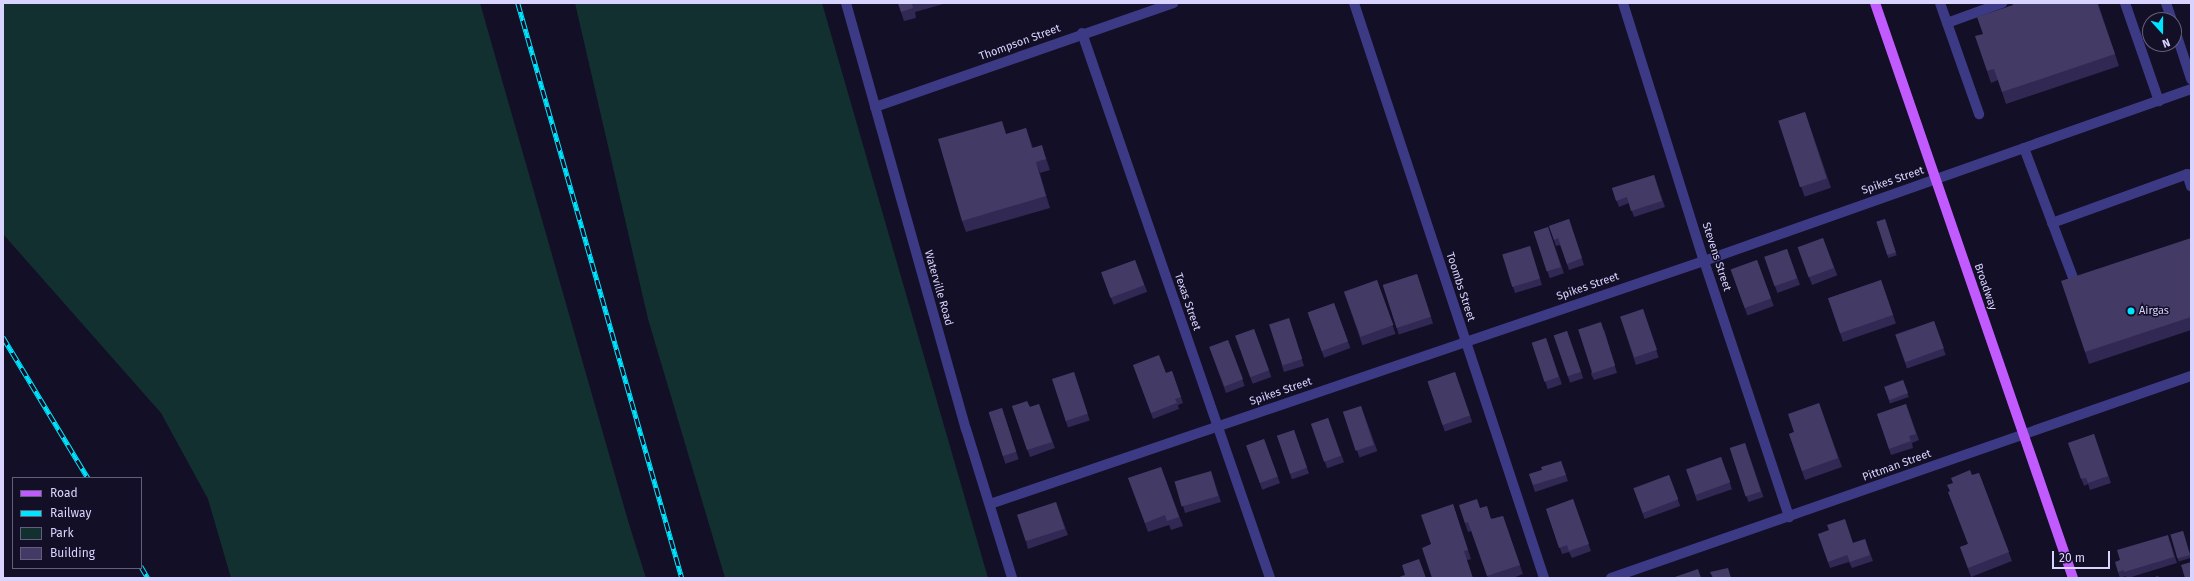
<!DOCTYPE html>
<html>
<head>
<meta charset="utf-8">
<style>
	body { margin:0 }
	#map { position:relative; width:2194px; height:581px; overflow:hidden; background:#130f26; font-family:"Fira Sans",sans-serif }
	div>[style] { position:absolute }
	.green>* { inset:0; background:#12302f }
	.minor>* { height:10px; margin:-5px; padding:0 5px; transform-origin:5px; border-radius:5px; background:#3d3a85 }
	.major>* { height:10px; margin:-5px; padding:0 5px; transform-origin:5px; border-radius:5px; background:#c25bff }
	.rail>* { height:4.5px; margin-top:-2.25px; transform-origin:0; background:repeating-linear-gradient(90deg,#130f26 0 9px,#00e5ff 0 18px); box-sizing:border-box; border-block:1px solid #00e5ff }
	.wall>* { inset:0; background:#312854; transform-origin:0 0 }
	.shaded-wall>* { inset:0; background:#1d163a }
	.building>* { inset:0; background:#433a66; transform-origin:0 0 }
	.dots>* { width:11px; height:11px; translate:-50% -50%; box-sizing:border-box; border:2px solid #130f26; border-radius:50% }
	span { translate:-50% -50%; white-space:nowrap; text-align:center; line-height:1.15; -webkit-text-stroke:3px #130f26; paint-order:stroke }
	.street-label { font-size:11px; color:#d9d4ff }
	.poi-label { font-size:11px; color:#d9d4ff }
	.left { translate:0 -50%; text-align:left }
	.frame { position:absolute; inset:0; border:4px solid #d9d4ff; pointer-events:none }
	.legend { position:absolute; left:12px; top:477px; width:130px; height:92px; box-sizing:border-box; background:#130f26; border:1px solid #625e7d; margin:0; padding:5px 7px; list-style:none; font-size:12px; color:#d9d4ff }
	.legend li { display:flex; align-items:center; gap:8px; height:20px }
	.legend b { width:20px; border:1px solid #625e7d }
	.north { position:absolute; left:2142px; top:12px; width:40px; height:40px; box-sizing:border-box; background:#130f26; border:1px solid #625e7d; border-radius:50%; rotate:159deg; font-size:11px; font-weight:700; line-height:16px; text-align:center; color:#d9d4ff }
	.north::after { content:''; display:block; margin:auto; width:14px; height:18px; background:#00e5ff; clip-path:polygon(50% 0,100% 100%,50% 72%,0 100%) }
	.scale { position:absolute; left:2052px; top:551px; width:58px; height:18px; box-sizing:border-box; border:2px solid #d9d4ff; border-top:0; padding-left:5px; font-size:12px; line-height:14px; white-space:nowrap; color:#d9d4ff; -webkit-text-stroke:3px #130f26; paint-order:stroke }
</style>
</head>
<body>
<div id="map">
	<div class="green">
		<i style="clip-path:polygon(3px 3px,480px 3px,629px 524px,646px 578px,231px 578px,208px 499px,161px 413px,3px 234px)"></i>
		<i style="clip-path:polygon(575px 3px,822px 3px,988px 578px,725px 578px,648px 319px)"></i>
	</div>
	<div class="minor">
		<i style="left:846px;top:3px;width:443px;rotate:74.3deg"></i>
		<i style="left:966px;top:429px;width:156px;rotate:72.8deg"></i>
		<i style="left:1354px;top:3px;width:606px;rotate:71.71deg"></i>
		<i style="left:1623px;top:3px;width:270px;rotate:72.6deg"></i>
		<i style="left:1704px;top:261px;width:270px;rotate:71.6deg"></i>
		<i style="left:1940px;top:3px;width:118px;rotate:70.6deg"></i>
		<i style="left:2125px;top:3px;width:104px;rotate:70.9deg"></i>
		<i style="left:2166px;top:3px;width:18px;rotate:71deg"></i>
		<i style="left:1947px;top:23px;width:59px;rotate:-20deg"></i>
		<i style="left:2174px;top:27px;width:55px;rotate:71.9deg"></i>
		<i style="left:1082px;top:33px;width:577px;rotate:70.97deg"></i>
		<i style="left:875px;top:107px;width:316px;rotate:-19.2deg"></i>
		<i style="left:2024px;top:148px;width:139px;rotate:69.3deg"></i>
		<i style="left:2052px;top:223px;width:144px;rotate:-19.9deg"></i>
		<i style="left:2187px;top:174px;width:13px;rotate:72deg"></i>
		<i style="left:990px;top:504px;width:754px;rotate:-18.8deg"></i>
		<i style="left:1704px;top:261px;width:516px;rotate:-19.45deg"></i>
		<i style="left:1611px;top:578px;width:614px;rotate:-19.2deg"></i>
	</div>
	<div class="major">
		<i style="left:1875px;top:3px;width:608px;rotate:71deg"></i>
	</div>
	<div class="rail">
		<i style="left:518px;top:3px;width:598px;rotate:74.08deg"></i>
		<i style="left:3px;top:337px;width:165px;rotate:58.9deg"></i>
		<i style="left:141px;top:566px;width:14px;rotate:60deg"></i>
	</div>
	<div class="wall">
		<i style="clip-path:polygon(898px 3px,947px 3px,915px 12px,916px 18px,904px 21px)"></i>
		<i style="clip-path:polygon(2098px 3px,2119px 66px,2006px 104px,1998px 80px,1991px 83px,1987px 71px)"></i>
		<i style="left:1805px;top:112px;width:80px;height:28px;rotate:71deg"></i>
		<i style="clip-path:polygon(1026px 128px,1033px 148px,1046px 157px,1050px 170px,1040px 173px,1050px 208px,966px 232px,962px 221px,1007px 134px)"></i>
		<i style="clip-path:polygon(1654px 175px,1665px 207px,1634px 217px,1629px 203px,1619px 207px,1612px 188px)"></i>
		<i style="clip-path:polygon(1569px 219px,1584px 265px,1569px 270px,1560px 245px,1556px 246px,1549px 226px)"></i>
		<i style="left:1885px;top:219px;width:38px;height:9px;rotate:72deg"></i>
		<i style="left:1548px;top:227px;width:49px;height:15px;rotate:71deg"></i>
		<i style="left:1823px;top:238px;width:40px;height:27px;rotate:69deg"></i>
		<i style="clip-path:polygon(2191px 238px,2191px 330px,2089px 364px,2085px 352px)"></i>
		<i style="clip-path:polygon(1530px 246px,1542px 285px,1515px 293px,1513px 287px)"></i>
		<i style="left:1787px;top:249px;width:38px;height:24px;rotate:70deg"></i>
		<i style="left:1135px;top:260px;width:34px;height:36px;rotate:69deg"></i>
		<i style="left:1757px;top:260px;width:49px;height:28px;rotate:70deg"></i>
		<i style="left:1417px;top:274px;width:52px;height:36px;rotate:72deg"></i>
		<i style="left:1377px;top:280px;width:57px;height:35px;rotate:71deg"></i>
		<i style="left:1881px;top:280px;width:46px;height:56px;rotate:71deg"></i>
		<i style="left:1334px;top:303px;width:48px;height:28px;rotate:70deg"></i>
		<i style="left:1643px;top:309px;width:51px;height:24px;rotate:72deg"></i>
		<i style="clip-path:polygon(1289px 318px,1304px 366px,1284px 372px,1282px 366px)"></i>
		<i style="left:1934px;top:321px;width:36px;height:41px;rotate:71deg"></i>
		<i style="left:1254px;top:329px;width:51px;height:20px;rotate:70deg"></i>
		<i style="clip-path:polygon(1604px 329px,1617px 373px,1594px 380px,1591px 374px)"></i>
		<i style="left:1567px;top:331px;width:50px;height:14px;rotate:71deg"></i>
		<i style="left:1546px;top:338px;width:49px;height:15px;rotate:71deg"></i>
		<i style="left:1228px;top:340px;width:49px;height:20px;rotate:70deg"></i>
		<i style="clip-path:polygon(1133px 365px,1166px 373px,1172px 371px,1183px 403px,1178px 405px,1179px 409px,1153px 419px)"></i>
		<i style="left:1074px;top:372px;width:51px;height:23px;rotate:72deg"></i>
		<i style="left:1455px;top:372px;width:53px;height:29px;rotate:71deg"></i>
		<i style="left:1903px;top:380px;width:18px;height:20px;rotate:71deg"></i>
		<i style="clip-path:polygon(1819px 403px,1842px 467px,1805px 480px,1789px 434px,1794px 432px)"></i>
		<i style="clip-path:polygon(1039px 404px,1055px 448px,1030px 457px,1012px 406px,1030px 407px)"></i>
		<i style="clip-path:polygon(1906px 404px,1919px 440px,1912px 443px,1913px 448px,1891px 455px,1877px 414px)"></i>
		<i style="left:1361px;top:406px;width:48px;height:19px;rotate:70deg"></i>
		<i style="left:1002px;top:408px;width:54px;height:14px;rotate:72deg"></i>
		<i style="left:1328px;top:418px;width:47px;height:18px;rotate:70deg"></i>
		<i style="left:1294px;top:430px;width:46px;height:18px;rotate:71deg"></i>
		<i style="clip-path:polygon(2094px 434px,2111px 483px,2090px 490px,2088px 484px,2084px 486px,2068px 443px)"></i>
		<i style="left:1264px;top:439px;width:47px;height:19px;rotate:70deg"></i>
		<i style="left:1745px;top:443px;width:57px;height:16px;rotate:71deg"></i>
		<i style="left:1721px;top:457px;width:34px;height:37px;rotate:71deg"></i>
		<i style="clip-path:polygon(1561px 461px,1568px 481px,1535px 492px,1529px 474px,1542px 470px)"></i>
		<i style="clip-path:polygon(1161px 467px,1183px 526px,1171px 530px,1169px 525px,1148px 532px,1128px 478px)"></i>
		<i style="clip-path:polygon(1211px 471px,1221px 502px,1185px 513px,1183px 506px)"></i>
		<i style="clip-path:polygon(1979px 473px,2012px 561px,1971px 577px,1960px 547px,1968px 544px,1972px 475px)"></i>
		<i style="left:1669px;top:475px;width:33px;height:38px;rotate:70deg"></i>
		<i style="clip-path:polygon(1573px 499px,1591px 551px,1572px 558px,1569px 552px,1562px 554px,1546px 509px)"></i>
		<i style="clip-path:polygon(1056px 502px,1068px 535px,1028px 549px,1026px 542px)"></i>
		<i style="clip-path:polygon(1453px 504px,1471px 559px,1468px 560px,1431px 544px)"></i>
		<i style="clip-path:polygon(1459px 505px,1480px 508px,1492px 519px,1503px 516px,1523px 574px,1513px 578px,1488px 578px,1472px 531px,1468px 532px)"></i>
		<i style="left:2183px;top:531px;width:28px;height:13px;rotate:73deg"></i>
		<i style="clip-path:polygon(1818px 534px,1853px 543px,1865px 539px,1873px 561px,1852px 568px,1849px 562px,1830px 568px)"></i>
		<i style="clip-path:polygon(2170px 541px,2177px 563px,2128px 578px,2126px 578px,2126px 576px,2120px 578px,2118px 572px)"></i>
	</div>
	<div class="shaded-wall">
		<i style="clip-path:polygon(1026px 128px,1030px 140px,1036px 160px,1032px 148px)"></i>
		<i style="clip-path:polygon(1042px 145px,1046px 157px,1050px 170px,1046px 159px)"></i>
		<i style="clip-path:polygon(1036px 162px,1040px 173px,1050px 208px,1046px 196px)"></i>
	</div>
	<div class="building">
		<i style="clip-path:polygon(898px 3px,912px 3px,913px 8px,901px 12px)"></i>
		<i style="clip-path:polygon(2012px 3px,2097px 3px,2115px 54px,2002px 92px,1994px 69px,1987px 71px,1975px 36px,1983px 34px,1977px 17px,2013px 5px)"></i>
		<i style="left:1805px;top:112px;width:70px;height:28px;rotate:72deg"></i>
		<i style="clip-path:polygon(1002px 121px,1006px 134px,1026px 128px,1032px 148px,1042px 145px,1046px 159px,1036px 162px,1046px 196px,962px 221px,938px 139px)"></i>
		<i style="clip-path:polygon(1654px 175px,1662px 201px,1631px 211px,1627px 197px,1616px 201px,1612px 188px)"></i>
		<i style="clip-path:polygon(1569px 219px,1582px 258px,1567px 264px,1558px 238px,1554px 240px,1549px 226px)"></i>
		<i style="left:1885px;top:219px;width:35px;height:9px;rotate:72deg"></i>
		<i style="left:1548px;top:227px;width:42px;height:15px;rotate:72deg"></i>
		<i style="left:1823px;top:238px;width:32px;height:27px;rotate:70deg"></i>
		<i style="clip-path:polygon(2191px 238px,2191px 317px,2085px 352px,2061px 281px)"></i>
		<i style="left:1530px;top:246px;width:34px;height:29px;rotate:73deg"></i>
		<i style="left:1787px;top:249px;width:31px;height:24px;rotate:71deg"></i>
		<i style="left:1135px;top:260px;width:27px;height:36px;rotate:70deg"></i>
		<i style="left:1757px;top:260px;width:41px;height:28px;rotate:70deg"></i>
		<i style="left:1417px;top:274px;width:45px;height:36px;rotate:72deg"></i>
		<i style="left:1377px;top:280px;width:48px;height:35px;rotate:70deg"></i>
		<i style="left:1881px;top:280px;width:37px;height:56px;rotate:71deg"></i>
		<i style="left:1334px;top:303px;width:41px;height:28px;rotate:70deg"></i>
		<i style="left:1643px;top:309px;width:43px;height:24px;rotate:71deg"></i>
		<i style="left:1289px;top:318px;width:43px;height:21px;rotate:72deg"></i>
		<i style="left:1934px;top:321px;width:29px;height:41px;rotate:70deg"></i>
		<i style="left:1601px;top:322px;width:46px;height:24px;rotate:72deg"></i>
		<i style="left:1254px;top:329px;width:44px;height:20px;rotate:70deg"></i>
		<i style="left:1567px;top:331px;width:43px;height:14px;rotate:71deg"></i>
		<i style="left:1546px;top:338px;width:41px;height:15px;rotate:72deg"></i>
		<i style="left:1228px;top:340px;width:42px;height:20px;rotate:69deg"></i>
		<i style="clip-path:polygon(1159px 355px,1166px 373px,1172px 371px,1181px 397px,1175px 399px,1177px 403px,1151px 413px,1133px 365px)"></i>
		<i style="left:1074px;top:372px;width:44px;height:23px;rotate:72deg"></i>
		<i style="left:1455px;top:372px;width:46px;height:29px;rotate:71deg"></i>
		<i style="left:1903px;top:380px;width:14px;height:20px;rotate:69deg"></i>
		<i style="clip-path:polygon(1027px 401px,1030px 407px,1039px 404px,1052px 442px,1027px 450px,1012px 406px)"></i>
		<i style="clip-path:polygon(1819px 403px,1838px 458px,1802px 471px,1789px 434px,1794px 432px,1788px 414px)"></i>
		<i style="clip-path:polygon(1906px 404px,1916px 434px,1909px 436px,1911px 441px,1889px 449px,1877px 414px)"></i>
		<i style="left:1361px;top:406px;width:41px;height:19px;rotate:72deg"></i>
		<i style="left:1002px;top:408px;width:46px;height:14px;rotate:72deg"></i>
		<i style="left:1328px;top:418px;width:40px;height:18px;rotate:71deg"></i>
		<i style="left:1294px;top:430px;width:40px;height:18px;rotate:71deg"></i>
		<i style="clip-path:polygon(2094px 434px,2108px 476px,2088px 483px,2086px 478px,2081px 479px,2068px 443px)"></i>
		<i style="left:1264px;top:439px;width:40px;height:19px;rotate:70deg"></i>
		<i style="left:1745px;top:443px;width:51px;height:16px;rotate:72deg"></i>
		<i style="left:1721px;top:457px;width:27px;height:37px;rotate:70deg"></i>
		<i style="clip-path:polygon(1561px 461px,1566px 475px,1533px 485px,1529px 474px,1542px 470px,1541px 467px)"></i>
		<i style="clip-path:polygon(1161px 467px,1179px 517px,1167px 521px,1165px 515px,1145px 523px,1128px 478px)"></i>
		<i style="clip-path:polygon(1970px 470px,1972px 475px,1979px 473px,2009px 552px,1968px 568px,1960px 547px,1968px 544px,1948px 492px,1950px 491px,1947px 485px,1953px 483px,1951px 478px)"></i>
		<i style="left:1211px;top:471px;width:26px;height:38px;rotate:74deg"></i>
		<i style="left:1669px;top:475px;width:26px;height:38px;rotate:69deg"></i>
		<i style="clip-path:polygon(1477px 499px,1480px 508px,1487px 506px,1491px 519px,1503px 516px,1520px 565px,1487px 576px,1468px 522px,1465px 523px,1459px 505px)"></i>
		<i style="clip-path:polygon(1573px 499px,1589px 544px,1569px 551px,1567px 545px,1559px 548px,1546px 509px)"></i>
		<i style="left:1056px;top:502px;width:28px;height:41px;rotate:72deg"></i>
		<i style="clip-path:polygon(1453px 504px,1468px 550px,1464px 551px,1473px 578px,1432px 578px,1422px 548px,1431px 544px,1421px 515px)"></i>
		<i style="clip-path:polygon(1845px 519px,1853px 543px,1865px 539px,1870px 555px,1850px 562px,1847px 555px,1828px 562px,1818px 534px,1829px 530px,1827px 525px)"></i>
		<i style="left:2183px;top:531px;width:25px;height:13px;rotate:74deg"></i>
		<i style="clip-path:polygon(2168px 535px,2174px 557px,2124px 572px,2124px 570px,2118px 572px,2115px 562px,2120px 560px,2117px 550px)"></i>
		<i style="clip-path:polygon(1419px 559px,1426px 578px,1396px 578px,1405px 575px,1402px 565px)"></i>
		<i style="clip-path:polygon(2191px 562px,2191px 578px,2185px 578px,2181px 565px)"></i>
		<i style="clip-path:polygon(1728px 568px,1731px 578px,1713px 578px,1710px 572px)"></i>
		<i style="clip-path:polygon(1698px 569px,1701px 578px,1672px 578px)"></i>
		<i style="clip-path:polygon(2158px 576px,2159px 578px,2152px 578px)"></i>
	</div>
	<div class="dots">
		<i style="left:2131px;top:311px;background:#00e5ff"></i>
	</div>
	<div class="street-label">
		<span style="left:1020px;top:43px;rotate:-20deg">Thompson Street</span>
		<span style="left:1893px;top:181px;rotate:-19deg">Spikes Street</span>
		<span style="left:1716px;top:257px;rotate:72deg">Stevens Street</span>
		<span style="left:1460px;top:287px;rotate:72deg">Toombs Street</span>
		<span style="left:1588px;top:287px;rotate:-19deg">Spikes Street</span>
		<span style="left:1985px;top:287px;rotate:71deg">Broadway</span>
		<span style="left:938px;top:288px;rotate:74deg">Waterville Road</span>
		<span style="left:1187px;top:302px;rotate:71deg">Texas Street</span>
		<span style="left:1281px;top:392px;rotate:-19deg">Spikes Street</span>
		<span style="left:1897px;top:466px;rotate:-20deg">Pittman Street</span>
	</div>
	<div class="poi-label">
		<span class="left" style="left:2139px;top:311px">Airgas</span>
	</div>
	<div class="frame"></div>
	<ul class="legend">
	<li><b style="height:5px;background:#c25bff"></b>Road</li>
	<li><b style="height:5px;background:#00e5ff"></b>Railway</li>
	<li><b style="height:11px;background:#12302f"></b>Park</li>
	<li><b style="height:11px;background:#433a66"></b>Building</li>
	</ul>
	<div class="north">N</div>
	<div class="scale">20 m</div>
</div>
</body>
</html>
